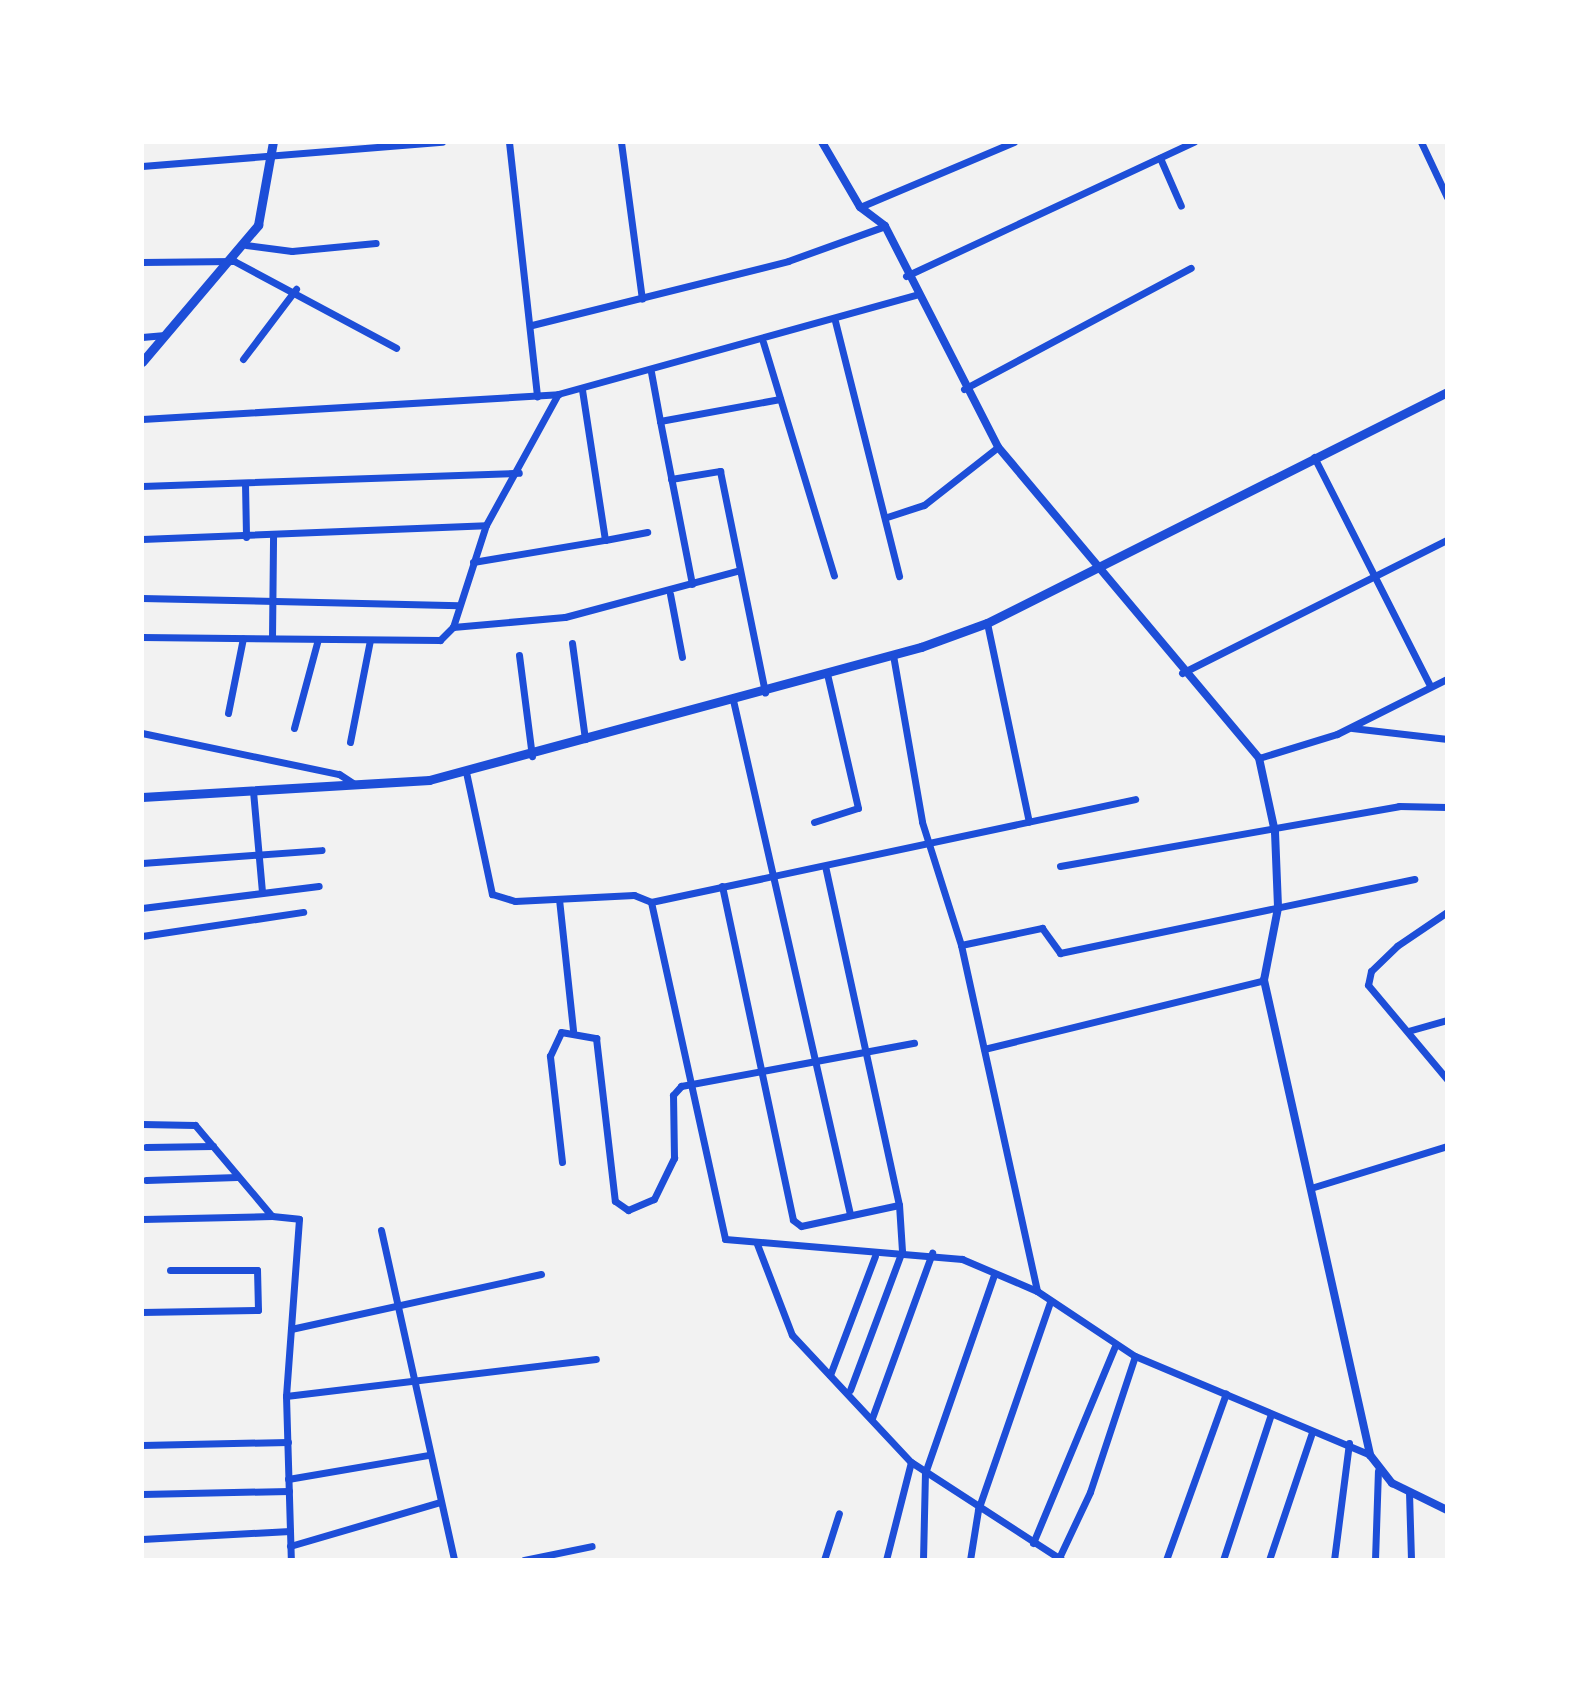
<!DOCTYPE html>
<html>
<head>
<meta charset="utf-8">
<style>
	body { margin:0 }
	#map { position:relative; width:1589px; height:1702px; overflow:hidden; background:#f2f2f2; font-family:Bitter,serif }
	div>[style] { position:absolute }
	.minor>* { height:7px; margin:-3.5px; padding:0 3.5px; transform-origin:3.5px; border-radius:3.5px; background:#1d4ed8 }
	.tertiary>* { height:8px; margin:-4px; padding:0 4px; transform-origin:4px; border-radius:4px; background:#1d4ed8 }
	.secondary>* { height:9px; margin:-4.5px; padding:0 4.5px; transform-origin:4.5px; border-radius:4.5px; background:#1d4ed8 }
	span { translate:-50% -50%; white-space:nowrap; text-align:center; line-height:1.15; -webkit-text-stroke:8px #fff; paint-order:stroke }
	.frame { position:absolute; inset:0; border:144px solid #fff; pointer-events:none }
</style>
</head>
<body>
<div id="map">
	<div class="minor">
		<i style="left:509px;top:142px;width:256px;rotate:83.7deg"></i>
		<i style="left:621px;top:142px;width:158px;rotate:82.4deg"></i>
		<i style="left:1421px;top:142px;width:61px;rotate:64.7deg"></i>
		<i style="left:1160px;top:158px;width:52px;rotate:66.4deg"></i>
		<i style="left:142px;top:166px;width:301px;rotate:-4.6deg"></i>
		<i style="left:860px;top:207px;width:167px;rotate:-22.9deg"></i>
		<i style="left:246px;top:245px;width:46px;rotate:7.4deg"></i>
		<i style="left:292px;top:251px;width:84px;rotate:-5.4deg"></i>
		<i style="left:142px;top:262px;width:92px;rotate:-0.6deg"></i>
		<i style="left:234px;top:261px;width:184px;rotate:28.2deg"></i>
		<i style="left:906px;top:276px;width:318px;rotate:-25deg"></i>
		<i style="left:835px;top:321px;width:263px;rotate:75.9deg"></i>
		<i style="left:532px;top:325px;width:264px;rotate:-14deg"></i>
		<i style="left:788px;top:261px;width:103px;rotate:-19.8deg"></i>
		<i style="left:142px;top:337px;width:23px;rotate:-5deg"></i>
		<i style="left:763px;top:342px;width:244px;rotate:73.1deg"></i>
		<i style="left:243px;top:359px;width:88px;rotate:-52.9deg"></i>
		<i style="left:651px;top:372px;width:50px;rotate:79.6deg"></i>
		<i style="left:660px;top:421px;width:122px;rotate:-10.4deg"></i>
		<i style="left:964px;top:389px;width:257px;rotate:-28.1deg"></i>
		<i style="left:142px;top:419px;width:417px;rotate:-3.4deg"></i>
		<i style="left:558px;top:394px;width:374px;rotate:-15.5deg"></i>
		<i style="left:660px;top:421px;width:166px;rotate:78.9deg"></i>
		<i style="left:1314px;top:457px;width:257px;rotate:63.1deg"></i>
		<i style="left:671px;top:479px;width:50px;rotate:-9.3deg"></i>
		<i style="left:720px;top:471px;width:226px;rotate:78.5deg"></i>
		<i style="left:245px;top:483px;width:54px;rotate:88.9deg"></i>
		<i style="left:142px;top:486px;width:377px;rotate:-2deg"></i>
		<i style="left:887px;top:517px;width:39px;rotate:-18deg"></i>
		<i style="left:924px;top:505px;width:94px;rotate:-38.1deg"></i>
		<i style="left:142px;top:539px;width:344px;rotate:-2.3deg"></i>
		<i style="left:605px;top:540px;width:43px;rotate:-10.8deg"></i>
		<i style="left:473px;top:562px;width:134px;rotate:-9.5deg"></i>
		<i style="left:605px;top:540px;width:152px;rotate:-98.7deg"></i>
		<i style="left:670px;top:594px;width:64px;rotate:79.2deg"></i>
		<i style="left:142px;top:598px;width:317px;rotate:1.3deg"></i>
		<i style="left:987px;top:623px;width:203px;rotate:78.1deg"></i>
		<i style="left:453px;top:627px;width:112px;rotate:-5.1deg"></i>
		<i style="left:565px;top:617px;width:181px;rotate:-15deg"></i>
		<i style="left:142px;top:637px;width:298px;rotate:0.6deg"></i>
		<i style="left:440px;top:640px;width:18px;rotate:-45deg"></i>
		<i style="left:453px;top:627px;width:107px;rotate:-72.1deg"></i>
		<i style="left:486px;top:525px;width:149px;rotate:-61.2deg"></i>
		<i style="left:272px;top:638px;width:102px;rotate:-89.4deg"></i>
		<i style="left:572px;top:643px;width:97px;rotate:82.3deg"></i>
		<i style="left:519px;top:655px;width:102px;rotate:82.7deg"></i>
		<i style="left:893px;top:655px;width:169px;rotate:80.1deg"></i>
		<i style="left:922px;top:822px;width:129px;rotate:72.4deg"></i>
		<i style="left:961px;top:945px;width:354px;rotate:77.6deg"></i>
		<i style="left:1182px;top:673px;width:297px;rotate:-26.7deg"></i>
		<i style="left:733px;top:700px;width:527px;rotate:77.18deg"></i>
		<i style="left:228px;top:713px;width:76px;rotate:-78.7deg"></i>
		<i style="left:294px;top:728px;width:92px;rotate:-74.9deg"></i>
		<i style="left:1352px;top:728px;width:96px;rotate:6.6deg"></i>
		<i style="left:142px;top:733px;width:201px;rotate:11.8deg"></i>
		<i style="left:339px;top:774px;width:20px;rotate:33deg"></i>
		<i style="left:350px;top:742px;width:104px;rotate:-78.9deg"></i>
		<i style="left:1259px;top:758px;width:82px;rotate:-17.1deg"></i>
		<i style="left:1337px;top:734px;width:123px;rotate:-26.6deg"></i>
		<i style="left:466px;top:772px;width:125px;rotate:78deg"></i>
		<i style="left:492px;top:894px;width:24px;rotate:17deg"></i>
		<i style="left:515px;top:901px;width:119px;rotate:-2.9deg"></i>
		<i style="left:634px;top:895px;width:18px;rotate:22deg"></i>
		<i style="left:651px;top:902px;width:345px;rotate:77.6deg"></i>
		<i style="left:725px;top:1239px;width:238px;rotate:4.8deg"></i>
		<i style="left:962px;top:1259px;width:82px;rotate:23.1deg"></i>
		<i style="left:1037px;top:1291px;width:118px;rotate:33.6deg"></i>
		<i style="left:1135px;top:1356px;width:255px;rotate:22.8deg"></i>
		<i style="left:253px;top:791px;width:100px;rotate:84.9deg"></i>
		<i style="left:814px;top:822px;width:46px;rotate:-17.7deg"></i>
		<i style="left:858px;top:808px;width:138px;rotate:-103deg"></i>
		<i style="left:142px;top:863px;width:180px;rotate:-4.1deg"></i>
		<i style="left:1060px;top:866px;width:344px;rotate:-10deg"></i>
		<i style="left:1399px;top:806px;width:48px;rotate:1.2deg"></i>
		<i style="left:722px;top:886px;width:341px;rotate:78deg"></i>
		<i style="left:793px;top:1220px;width:10px;rotate:37deg"></i>
		<i style="left:801px;top:1226px;width:100px;rotate:-12.1deg"></i>
		<i style="left:899px;top:1205px;width:347px;rotate:-102.3deg"></i>
		<i style="left:559px;top:899px;width:132px;rotate:83.9deg"></i>
		<i style="left:651px;top:902px;width:495px;rotate:-12deg"></i>
		<i style="left:142px;top:908px;width:178px;rotate:-7.1deg"></i>
		<i style="left:1447px;top:912px;width:60px;rotate:145.8deg"></i>
		<i style="left:1397px;top:946px;width:36px;rotate:136deg"></i>
		<i style="left:1371px;top:971px;width:14px;rotate:102deg"></i>
		<i style="left:1368px;top:985px;width:123px;rotate:50deg"></i>
		<i style="left:142px;top:936px;width:163px;rotate:-8.5deg"></i>
		<i style="left:961px;top:945px;width:83px;rotate:-11.9deg"></i>
		<i style="left:1042px;top:928px;width:31px;rotate:54deg"></i>
		<i style="left:1060px;top:953px;width:362px;rotate:-11.8deg"></i>
		<i style="left:1408px;top:1031px;width:41px;rotate:-15.8deg"></i>
		<i style="left:984px;top:1049px;width:288px;rotate:-13.8deg"></i>
		<i style="left:142px;top:1124px;width:53px;rotate:1.1deg"></i>
		<i style="left:195px;top:1125px;width:119px;rotate:49.8deg"></i>
		<i style="left:272px;top:1216px;width:27px;rotate:6deg"></i>
		<i style="left:299px;top:1219px;width:177px;rotate:94.2deg"></i>
		<i style="left:286px;top:1396px;width:164px;rotate:88.3deg"></i>
		<i style="left:146px;top:1147px;width:67px;rotate:-0.9deg"></i>
		<i style="left:562px;top:1162px;width:107px;rotate:-96.5deg"></i>
		<i style="left:550px;top:1056px;width:26px;rotate:-65deg"></i>
		<i style="left:561px;top:1032px;width:36px;rotate:10deg"></i>
		<i style="left:596px;top:1038px;width:164px;rotate:83.4deg"></i>
		<i style="left:615px;top:1201px;width:16px;rotate:35deg"></i>
		<i style="left:628px;top:1210px;width:28px;rotate:-23deg"></i>
		<i style="left:654px;top:1199px;width:46px;rotate:-64deg"></i>
		<i style="left:674px;top:1158px;width:63px;rotate:-90.9deg"></i>
		<i style="left:673px;top:1095px;width:12px;rotate:-48deg"></i>
		<i style="left:681px;top:1086px;width:237px;rotate:-10.5deg"></i>
		<i style="left:146px;top:1180px;width:91px;rotate:-1.9deg"></i>
		<i style="left:1314px;top:1187px;width:139px;rotate:-17.1deg"></i>
		<i style="left:142px;top:1219px;width:130px;rotate:-1.3deg"></i>
		<i style="left:381px;top:1230px;width:338px;rotate:77.5deg"></i>
		<i style="left:757px;top:1244px;width:97px;rotate:69deg"></i>
		<i style="left:792px;top:1335px;width:174px;rotate:46.9deg"></i>
		<i style="left:911px;top:1462px;width:180px;rotate:33deg"></i>
		<i style="left:142px;top:1312px;width:116px;rotate:-1deg"></i>
		<i style="left:258px;top:1310px;width:40px;rotate:-91.4deg"></i>
		<i style="left:257px;top:1270px;width:87px;rotate:180deg"></i>
		<i style="left:291px;top:1329px;width:256px;rotate:-12.4deg"></i>
		<i style="left:830px;top:1375px;width:127px;rotate:-69.3deg"></i>
		<i style="left:850px;top:1390px;width:148px;rotate:-69.5deg"></i>
		<i style="left:902px;top:1251px;width:46px;rotate:-93.7deg"></i>
		<i style="left:286px;top:1396px;width:312px;rotate:-6.8deg"></i>
		<i style="left:872px;top:1418px;width:176px;rotate:-70deg"></i>
		<i style="left:142px;top:1445px;width:146px;rotate:-1.2deg"></i>
		<i style="left:288px;top:1479px;width:143px;rotate:-9.7deg"></i>
		<i style="left:1409px;top:1492px;width:68px;rotate:88.3deg"></i>
		<i style="left:142px;top:1494px;width:147px;rotate:-1.2deg"></i>
		<i style="left:142px;top:1539px;width:148px;rotate:-3.1deg"></i>
		<i style="left:1033px;top:1543px;width:213px;rotate:-67.4deg"></i>
		<i style="left:290px;top:1546px;width:156px;rotate:-16.3deg"></i>
		<i style="left:524px;top:1560px;width:69px;rotate:-11.6deg"></i>
		<i style="left:824px;top:1560px;width:49px;rotate:-72.3deg"></i>
		<i style="left:886px;top:1560px;width:101px;rotate:-75.7deg"></i>
		<i style="left:923px;top:1560px;width:87px;rotate:-88.7deg"></i>
		<i style="left:925px;top:1473px;width:210px;rotate:-70.8deg"></i>
		<i style="left:970px;top:1560px;width:51px;rotate:-80.9deg"></i>
		<i style="left:978px;top:1510px;width:220px;rotate:-70.9deg"></i>
		<i style="left:1058px;top:1560px;width:75px;rotate:-64.8deg"></i>
		<i style="left:1090px;top:1492px;width:143px;rotate:-71.7deg"></i>
		<i style="left:1166px;top:1560px;width:177px;rotate:-70.2deg"></i>
		<i style="left:1223px;top:1560px;width:154px;rotate:-71.8deg"></i>
		<i style="left:1269px;top:1560px;width:135px;rotate:-71.4deg"></i>
		<i style="left:1334px;top:1560px;width:118px;rotate:-82.7deg"></i>
		<i style="left:1375px;top:1560px;width:89px;rotate:-88.1deg"></i>
	</div>
	<div class="tertiary">
		<i style="left:822px;top:142px;width:75px;rotate:59.7deg"></i>
		<i style="left:860px;top:207px;width:31px;rotate:37deg"></i>
		<i style="left:885px;top:226px;width:248px;rotate:62.9deg"></i>
		<i style="left:998px;top:447px;width:406px;rotate:50deg"></i>
		<i style="left:1259px;top:758px;width:76px;rotate:77.8deg"></i>
		<i style="left:1275px;top:832px;width:76px;rotate:87.7deg"></i>
		<i style="left:1278px;top:908px;width:73px;rotate:101deg"></i>
		<i style="left:1264px;top:980px;width:487px;rotate:77.4deg"></i>
		<i style="left:1370px;top:1455px;width:36px;rotate:52deg"></i>
		<i style="left:1392px;top:1483px;width:61px;rotate:26.1deg"></i>
	</div>
	<div class="secondary">
		<i style="left:142px;top:362px;width:180px;rotate:-49.7deg"></i>
		<i style="left:258px;top:225px;width:84px;rotate:-79.8deg"></i>
		<i style="left:142px;top:797px;width:288px;rotate:-3.4deg"></i>
		<i style="left:429px;top:780px;width:510px;rotate:-15.13deg"></i>
		<i style="left:921px;top:647px;width:70px;rotate:-20deg"></i>
		<i style="left:987px;top:623px;width:515px;rotate:-26.66deg"></i>
	</div>
	<div class="frame"></div>
</div>
</body>
</html>
